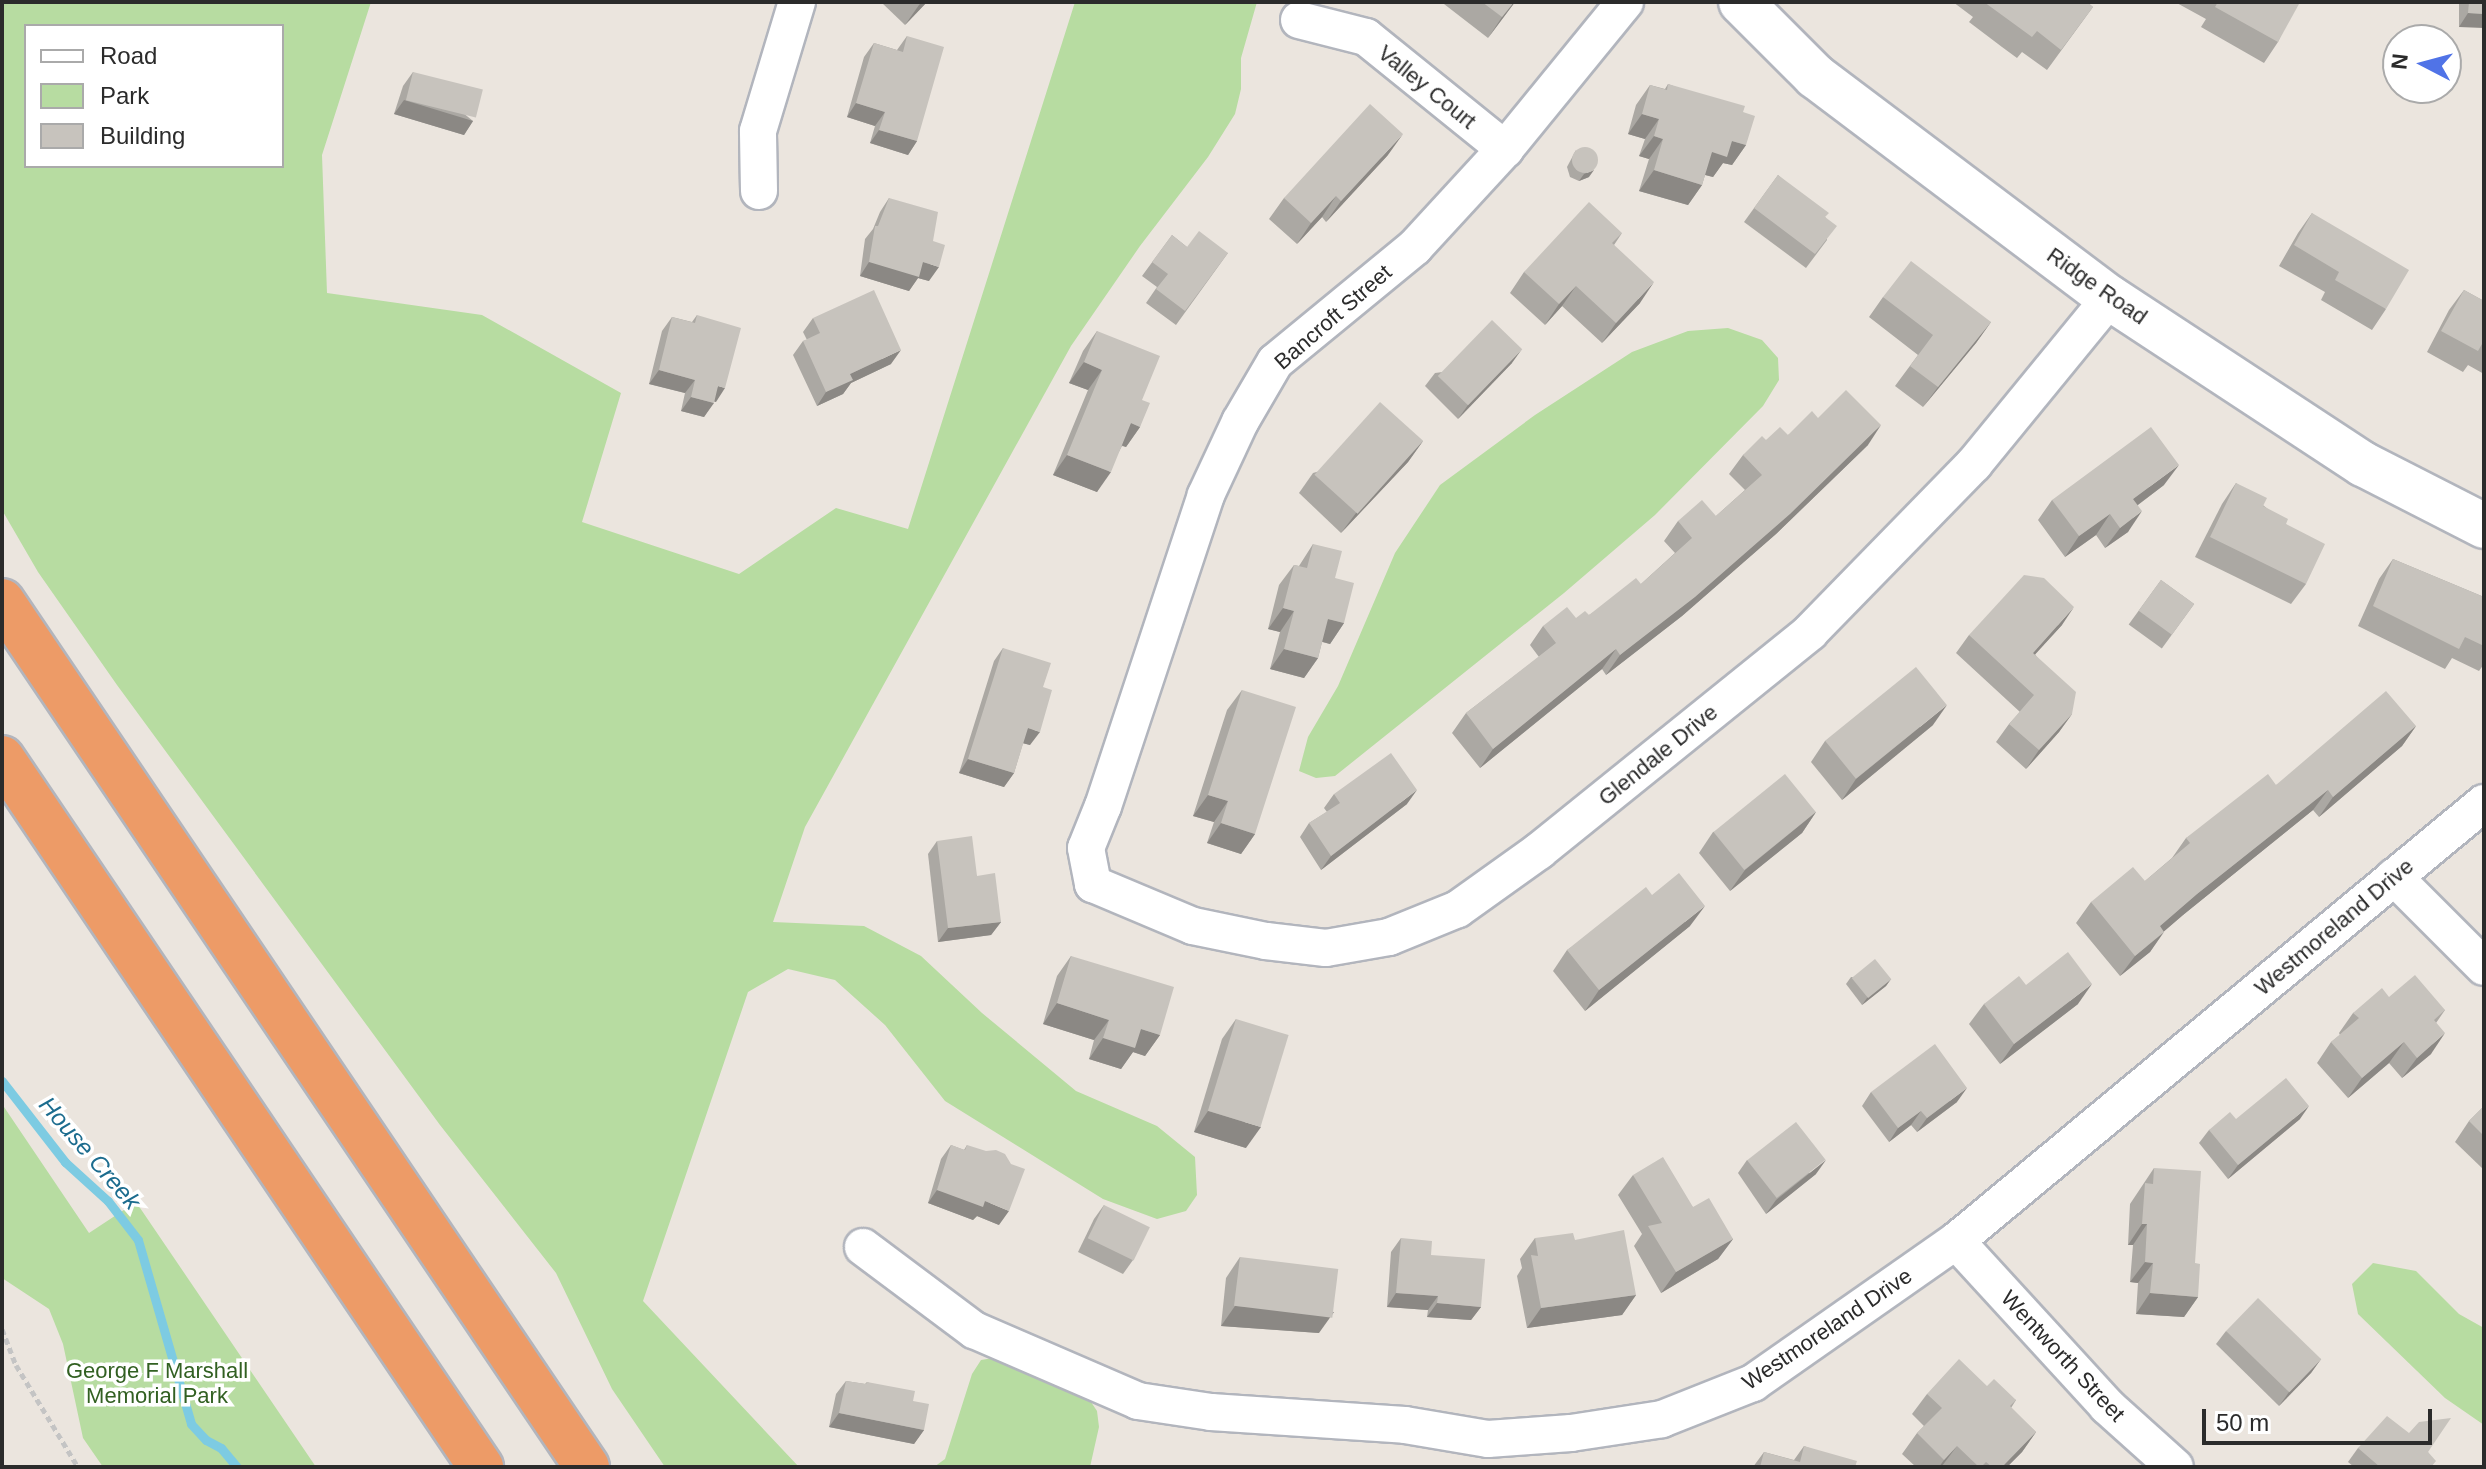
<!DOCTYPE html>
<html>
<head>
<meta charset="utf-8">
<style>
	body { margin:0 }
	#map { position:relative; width:2486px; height:1469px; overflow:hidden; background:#ebe5de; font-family:Helvetica,sans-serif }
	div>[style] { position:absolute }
	.green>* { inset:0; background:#b7dca1 }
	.stream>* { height:9px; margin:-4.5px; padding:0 4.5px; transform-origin:4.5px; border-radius:4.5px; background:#7dcbe2 }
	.path>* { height:5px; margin-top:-2.5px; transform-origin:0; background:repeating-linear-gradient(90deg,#c4c4c4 0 6px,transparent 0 10px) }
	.roads { filter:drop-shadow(2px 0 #b2b5bd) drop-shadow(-2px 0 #b2b5bd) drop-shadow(0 2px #b2b5bd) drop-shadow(0 -2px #b2b5bd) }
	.minor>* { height:36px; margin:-18px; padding:0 18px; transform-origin:18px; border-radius:18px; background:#fff }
	.tertiary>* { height:44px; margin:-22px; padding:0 22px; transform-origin:22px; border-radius:22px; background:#fff }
	.motorway>* { height:44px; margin:-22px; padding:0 22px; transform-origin:22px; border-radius:22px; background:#ed9b67 }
	.wall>* { inset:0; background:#aba8a3; transform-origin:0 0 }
	.shaded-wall>* { inset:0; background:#8b8884 }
	.building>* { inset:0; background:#c7c3bd; transform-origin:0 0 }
	.round { border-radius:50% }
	span { translate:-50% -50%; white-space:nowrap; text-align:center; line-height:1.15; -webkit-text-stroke:7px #fff; paint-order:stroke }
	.street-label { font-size:22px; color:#2b2b2b }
	.park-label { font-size:22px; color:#326022 }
	.water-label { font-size:24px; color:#1c6c8e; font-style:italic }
	.frame { position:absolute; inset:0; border:4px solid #2b2b2b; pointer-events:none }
	.legend { position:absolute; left:24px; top:24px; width:260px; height:144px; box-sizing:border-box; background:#fff; border:2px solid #aaa; margin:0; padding:10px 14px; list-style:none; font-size:24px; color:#2b2b2b }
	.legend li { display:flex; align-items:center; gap:16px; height:40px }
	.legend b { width:40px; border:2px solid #aaa }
	.north { position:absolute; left:2382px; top:24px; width:80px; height:80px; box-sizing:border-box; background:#fff; border:2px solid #aaa; border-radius:50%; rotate:276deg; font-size:22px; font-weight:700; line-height:32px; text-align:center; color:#2b2b2b }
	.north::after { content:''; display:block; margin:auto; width:28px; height:36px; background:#5073e7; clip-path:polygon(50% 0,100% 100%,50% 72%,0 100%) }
	.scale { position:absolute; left:2202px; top:1409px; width:230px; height:36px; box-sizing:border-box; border:4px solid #2b2b2b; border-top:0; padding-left:10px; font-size:24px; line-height:28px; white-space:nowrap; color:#2b2b2b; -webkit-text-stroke:6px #fff; paint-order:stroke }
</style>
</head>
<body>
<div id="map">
	<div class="green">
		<i style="clip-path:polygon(evenodd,2px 2px,371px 2px,322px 155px,327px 293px,482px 315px,621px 393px,582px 522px,739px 574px,836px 508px,908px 529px,1075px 2px,1257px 2px,1241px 58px,1241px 89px,1235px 114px,1208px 157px,1140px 246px,1071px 346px,805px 827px,773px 922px,864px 926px,921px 956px,982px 1013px,1076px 1091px,1157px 1126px,1195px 1157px,1197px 1195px,1186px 1211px,1157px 1219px,1103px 1199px,945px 1101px,885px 1025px,835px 980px,788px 969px,748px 992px,643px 1301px,799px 1467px,665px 1467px,612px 1389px,556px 1273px,440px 1125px,117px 685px,38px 572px,2px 510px,2px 2px,282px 26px,282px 166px,26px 166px,26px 26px,282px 26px)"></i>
		<i style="clip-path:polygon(1728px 328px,1762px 340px,1778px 358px,1779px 380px,1763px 406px,1655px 515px,1564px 593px,1335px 776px,1316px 778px,1299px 771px,1308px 737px,1338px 686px,1395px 553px,1440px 485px,1535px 415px,1632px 352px,1688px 331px)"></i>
		<i style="clip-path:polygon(2px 1104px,89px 1233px,136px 1202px,316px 1467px,103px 1467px,83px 1438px,63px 1344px,49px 1309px,2px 1278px)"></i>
		<i style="clip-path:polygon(2373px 1263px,2416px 1271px,2459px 1314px,2484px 1328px,2484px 1425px,2445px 1398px,2358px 1314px,2352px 1284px)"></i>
		<i style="clip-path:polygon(993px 1358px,1089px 1399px,1097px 1411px,1099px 1427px,1090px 1467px,934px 1467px,945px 1459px,972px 1374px,981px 1360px)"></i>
	</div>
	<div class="stream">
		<i style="left:2px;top:1081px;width:103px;rotate:52.1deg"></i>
		<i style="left:65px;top:1162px;width:58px;rotate:42.2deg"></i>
		<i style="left:108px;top:1201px;width:49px;rotate:52.4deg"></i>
		<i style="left:138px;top:1240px;width:191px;rotate:73.9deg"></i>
		<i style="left:191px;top:1424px;width:22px;rotate:47deg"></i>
		<i style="left:206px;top:1440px;width:17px;rotate:28deg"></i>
		<i style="left:221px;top:1448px;width:25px;rotate:50deg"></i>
	</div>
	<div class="path">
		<i style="left:2px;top:1329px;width:39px;rotate:69deg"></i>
		<i style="left:16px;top:1365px;width:119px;rotate:58.7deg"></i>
	</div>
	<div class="roads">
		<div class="minor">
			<i style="left:1625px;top:2px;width:190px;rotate:129.2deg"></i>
			<i style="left:1505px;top:149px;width:133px;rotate:132.6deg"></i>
			<i style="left:1415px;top:247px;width:181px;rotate:140.6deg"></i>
			<i style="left:1275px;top:362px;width:69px;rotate:120.3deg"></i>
			<i style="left:1240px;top:422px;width:81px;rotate:115deg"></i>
			<i style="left:1206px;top:495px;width:328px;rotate:108.3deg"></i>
			<i style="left:1103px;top:806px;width:45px;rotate:112deg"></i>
			<i style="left:1086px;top:848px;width:37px;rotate:79deg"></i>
			<i style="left:1093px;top:884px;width:108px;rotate:22.8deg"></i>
			<i style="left:1193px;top:926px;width:75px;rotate:11.6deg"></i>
			<i style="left:1266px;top:941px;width:60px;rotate:6.7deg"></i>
			<i style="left:1326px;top:948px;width:64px;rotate:-9.9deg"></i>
			<i style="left:1389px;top:937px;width:74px;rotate:-22.1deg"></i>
			<i style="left:1458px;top:909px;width:100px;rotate:-35.6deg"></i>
			<i style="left:1539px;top:851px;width:348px;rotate:-38.9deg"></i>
			<i style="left:1810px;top:632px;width:235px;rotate:-45.7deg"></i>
			<i style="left:1974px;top:464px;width:215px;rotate:-50.7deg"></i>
			<i style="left:1299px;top:20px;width:69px;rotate:14.2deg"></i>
			<i style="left:1366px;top:37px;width:179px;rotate:38.9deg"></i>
			<i style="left:759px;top:191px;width:60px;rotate:-91deg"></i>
			<i style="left:758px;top:131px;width:135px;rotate:-73.2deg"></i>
			<i style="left:2394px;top:877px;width:127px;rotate:45deg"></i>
			<i style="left:1956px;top:1241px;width:224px;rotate:47.5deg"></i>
			<i style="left:2107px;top:1406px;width:91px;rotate:41.9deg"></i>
			<i style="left:863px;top:1247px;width:139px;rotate:36.8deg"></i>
			<i style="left:974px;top:1330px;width:179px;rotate:23.4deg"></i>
			<i style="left:1138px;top:1401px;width:74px;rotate:8.6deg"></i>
			<i style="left:1211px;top:1412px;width:194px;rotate:3.8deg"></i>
			<i style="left:1405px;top:1425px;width:84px;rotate:9.6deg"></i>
			<i style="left:1488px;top:1439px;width:83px;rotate:-4.1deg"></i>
			<i style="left:1571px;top:1433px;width:92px;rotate:-8.7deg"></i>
			<i style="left:1662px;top:1419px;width:98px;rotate:-21.6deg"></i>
			<i style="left:1753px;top:1383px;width:248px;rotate:-35deg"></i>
			<i style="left:1956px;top:1241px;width:686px;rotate:-39.68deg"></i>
		</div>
		<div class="tertiary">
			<i style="left:1741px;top:2px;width:105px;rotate:45deg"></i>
			<i style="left:1815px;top:76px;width:369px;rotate:37deg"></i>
			<i style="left:2110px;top:298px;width:303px;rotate:33.3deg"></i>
			<i style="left:2363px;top:464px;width:136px;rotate:27.1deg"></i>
		</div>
		<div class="motorway">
			<i style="left:2px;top:601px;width:1045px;rotate:55.96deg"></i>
			<i style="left:2px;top:758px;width:856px;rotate:55.96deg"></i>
		</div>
	</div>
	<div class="wall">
		<i style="clip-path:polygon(881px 2px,927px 2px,905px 25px)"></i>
		<i style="clip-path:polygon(1446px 2px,1515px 2px,1488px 38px,1444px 4px)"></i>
		<i style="clip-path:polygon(1953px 2px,2087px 2px,2093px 7px,2047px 70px,2022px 52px,2017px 58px,2002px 47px,1969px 22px,1973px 17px)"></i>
		<i style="clip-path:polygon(2175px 2px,2296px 2px,2278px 42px,2264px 63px,2201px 27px,2206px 19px)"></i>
		<i style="left:2459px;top:2px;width:25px;height:25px"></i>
		<i style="clip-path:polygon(907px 36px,917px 141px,908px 155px,870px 143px,875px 126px,847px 117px,864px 57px,874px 43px,897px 50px)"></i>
		<i style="clip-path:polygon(413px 72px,473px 121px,464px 135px,394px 114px,403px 86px)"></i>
		<i style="clip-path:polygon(1668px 84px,1743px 112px,1746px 145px,1732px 165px,1723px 163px,1713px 177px,1705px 175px,1702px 185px,1688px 205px,1639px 191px,1649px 159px,1639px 156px,1645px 139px,1628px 134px,1636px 105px,1650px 85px,1665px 89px)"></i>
		<i style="clip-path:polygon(1576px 150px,1589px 177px,1579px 181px,1570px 177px,1567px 167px)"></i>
		<i style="clip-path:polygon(1388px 155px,1326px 222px,1322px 217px,1297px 244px,1269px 219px,1284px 198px)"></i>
		<i style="clip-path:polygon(1778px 175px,1826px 218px,1827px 240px,1806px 268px,1744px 222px)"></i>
		<i style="clip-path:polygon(889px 198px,933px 241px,929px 281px,918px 278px,909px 291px,860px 276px,865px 239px,873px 229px,880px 212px)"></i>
		<i style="clip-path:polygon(2312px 213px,2386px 309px,2372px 330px,2321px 300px,2325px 292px,2279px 266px,2298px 233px)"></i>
		<i style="clip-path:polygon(1622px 233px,1614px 245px,1640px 303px,1602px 343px,1562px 306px,1545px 325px,1510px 293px,1524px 272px)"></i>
		<i style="clip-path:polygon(1172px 235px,1187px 247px,1228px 253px,1176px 325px,1146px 303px,1157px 287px,1142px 276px)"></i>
		<i style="clip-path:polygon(2464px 290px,2484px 301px,2484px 374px,2468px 365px,2463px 372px,2427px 352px,2449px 310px)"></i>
		<i style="clip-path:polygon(1883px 297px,1991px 322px,1976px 343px,1923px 407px,1895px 386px,1918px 355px,1869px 317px)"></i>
		<i style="clip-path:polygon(697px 315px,716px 402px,714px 401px,704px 417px,681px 411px,685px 393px,649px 384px,662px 331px,672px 317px,692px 322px)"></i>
		<i style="clip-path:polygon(813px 318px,891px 364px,851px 383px,843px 394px,817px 406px,793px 355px,803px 341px,807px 340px,803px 332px)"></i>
		<i style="clip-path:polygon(1097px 331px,1142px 400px,1140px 427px,1126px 447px,1122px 446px,1097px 492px,1053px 475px,1088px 390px,1069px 383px,1083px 351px)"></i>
		<i style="clip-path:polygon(1512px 363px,1458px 419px,1425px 386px,1435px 373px)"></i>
		<i style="clip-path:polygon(1818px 418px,1868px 445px,1776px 534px,1682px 616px,1606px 675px,1602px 669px,1480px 768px,1452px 733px,1466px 713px,1539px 657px,1530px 645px,1543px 626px,1589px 615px,1641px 584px,1675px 553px,1664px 541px,1678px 521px,1716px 516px,1745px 490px,1729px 474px,1743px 455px,1766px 440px,1788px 435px)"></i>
		<i style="clip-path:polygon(1423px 441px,1408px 462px,1341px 533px,1299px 493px,1313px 473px)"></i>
		<i style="clip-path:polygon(2236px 483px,2286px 524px,2306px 584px,2291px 604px,2195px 557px,2222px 504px)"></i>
		<i style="clip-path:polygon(2164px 485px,2138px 505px,2128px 532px,2105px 548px,2096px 535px,2065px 557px,2038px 520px,2052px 500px)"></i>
		<i style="clip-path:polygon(1313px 544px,1335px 578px,1344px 623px,1330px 644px,1322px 642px,1318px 658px,1304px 678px,1270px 669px,1280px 632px,1268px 629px,1279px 585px,1294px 565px,1299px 566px)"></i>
		<i style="clip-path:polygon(2393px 559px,2484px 597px,2484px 664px,2479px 671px,2452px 658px,2445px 669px,2358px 626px,2379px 579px)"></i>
		<i style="left:2161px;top:580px;width:41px;height:55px;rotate:36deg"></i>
		<i style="clip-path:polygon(2062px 625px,2035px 654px,2072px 714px,2059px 732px,2026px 769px,1996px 742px,2009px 724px,2020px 712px,1956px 653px,1969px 635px)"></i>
		<i style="clip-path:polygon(1003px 648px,1043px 687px,1030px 745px,1023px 743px,1014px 773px,1004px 787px,959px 773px,994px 661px)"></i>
		<i style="clip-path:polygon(1242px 690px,1255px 834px,1241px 854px,1207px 843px,1214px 822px,1193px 816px,1227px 710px)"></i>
		<i style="clip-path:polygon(1933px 725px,1842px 800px,1811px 762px,1825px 741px)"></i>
		<i style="clip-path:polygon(2416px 726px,2402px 746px,2319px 817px,2313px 810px,2183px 915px,2164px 931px,2150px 952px,2120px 976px,2076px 923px,2091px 902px,2145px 881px,2172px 858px,2186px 838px,2276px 785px)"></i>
		<i style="clip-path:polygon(1334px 794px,1407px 804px,1321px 870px,1300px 837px,1309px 823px,1327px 812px,1324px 808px)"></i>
		<i style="clip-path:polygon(1816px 812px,1802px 833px,1730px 891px,1699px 853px,1713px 832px)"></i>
		<i style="clip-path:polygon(937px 841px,977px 876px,1001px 922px,991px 935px,938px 942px,928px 854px)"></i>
		<i style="clip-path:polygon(1652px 895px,1690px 926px,1585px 1011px,1553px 971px,1567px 950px)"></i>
		<i style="clip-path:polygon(1071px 956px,1160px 1035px,1145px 1056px,1133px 1052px,1121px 1069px,1089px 1059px,1094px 1040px,1043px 1024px,1057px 976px)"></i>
		<i style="clip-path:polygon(1851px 977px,1891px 979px,1886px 986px,1862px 1005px,1846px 984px)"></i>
		<i style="clip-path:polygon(2026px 985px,2078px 1004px,2000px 1064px,1969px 1024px,1984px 1004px)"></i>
		<i style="clip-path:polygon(2389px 997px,2445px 1010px,2436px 1023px,2431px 1054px,2402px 1078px,2389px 1063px,2348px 1098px,2317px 1063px,2331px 1042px,2340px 1035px,2339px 1033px,2353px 1013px)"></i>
		<i style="clip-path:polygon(1236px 1019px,1246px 1148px,1194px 1132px,1222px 1039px)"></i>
		<i style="clip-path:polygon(1871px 1092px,1957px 1102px,1917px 1132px,1911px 1125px,1889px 1142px,1862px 1106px)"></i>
		<i style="clip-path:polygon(2484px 1106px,2484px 1170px,2455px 1142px,2469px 1121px)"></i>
		<i style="clip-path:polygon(2236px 1119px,2300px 1119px,2228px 1179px,2199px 1143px,2209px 1130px)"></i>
		<i style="clip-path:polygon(951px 1145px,964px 1150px,967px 1145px,999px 1225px,977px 1216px,973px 1220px,928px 1203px,941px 1159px)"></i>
		<i style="clip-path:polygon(1747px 1160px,1816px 1174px,1766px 1214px,1738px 1173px)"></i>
		<i style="clip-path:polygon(2154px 1168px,2195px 1263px,2198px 1297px,2184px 1317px,2136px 1314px,2138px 1283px,2130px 1282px,2133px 1245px,2128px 1245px,2130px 1204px)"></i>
		<i style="clip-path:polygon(1633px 1175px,1693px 1207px,1733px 1239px,1718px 1259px,1661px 1293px,1634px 1246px,1642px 1234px,1618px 1195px)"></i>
		<i style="clip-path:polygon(1104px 1205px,1133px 1260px,1123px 1274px,1078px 1252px,1094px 1219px)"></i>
		<i style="clip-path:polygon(1401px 1238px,1481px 1307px,1471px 1320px,1427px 1317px,1428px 1310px,1387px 1307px,1391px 1252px)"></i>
		<i style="clip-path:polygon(1535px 1238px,1575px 1240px,1636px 1295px,1622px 1315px,1527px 1328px,1517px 1276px,1522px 1268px,1520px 1259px)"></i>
		<i style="clip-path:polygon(1240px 1257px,1319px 1333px,1221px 1326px,1226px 1278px)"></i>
		<i style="clip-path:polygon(2226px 1331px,2321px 1359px,2311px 1373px,2279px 1406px,2216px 1344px)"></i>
		<i style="clip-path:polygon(846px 1381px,865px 1384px,867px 1382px,913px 1401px,924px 1430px,914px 1444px,829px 1427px,836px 1394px)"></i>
		<i style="clip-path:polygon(1987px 1386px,2016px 1400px,2011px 1408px,2036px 1432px,2022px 1452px,2007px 1467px,1916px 1467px,1902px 1454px,1917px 1433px,1924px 1426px,1912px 1414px,1927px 1394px)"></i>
		<i style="clip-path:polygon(2409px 1433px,2428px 1452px,2432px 1467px,2354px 1467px,2348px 1462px,2358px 1448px)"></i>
		<i style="clip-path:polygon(1804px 1446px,1855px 1467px,1753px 1467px,1764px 1452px,1794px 1460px)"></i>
	</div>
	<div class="shaded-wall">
		<i style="clip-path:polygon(922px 2px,927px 2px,905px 25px,919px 5px)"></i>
		<i style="clip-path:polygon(1514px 2px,1515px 2px,1488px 38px,1502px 17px)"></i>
		<i style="clip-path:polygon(2468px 13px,2484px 14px,2484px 28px,2459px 27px)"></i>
		<i style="clip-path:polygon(404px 100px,473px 121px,464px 135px,394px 114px)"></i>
		<i style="clip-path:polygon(856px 103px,885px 112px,875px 126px,847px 117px)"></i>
		<i style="clip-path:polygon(1642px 114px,1659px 119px,1645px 139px,1628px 134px)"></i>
		<i style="clip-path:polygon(879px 130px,917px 141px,908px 155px,870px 143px)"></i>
		<i style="clip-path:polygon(1403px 134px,1388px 155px,1326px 222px,1341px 201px)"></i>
		<i style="clip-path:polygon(1654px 136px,1663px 139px,1649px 159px,1639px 156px)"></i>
		<i style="clip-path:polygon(1732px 141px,1746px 145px,1732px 165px,1723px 163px,1713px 177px,1698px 173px,1712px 152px)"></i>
		<i style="clip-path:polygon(1594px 170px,1589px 177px,1579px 181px,1584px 174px)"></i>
		<i style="clip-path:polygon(1654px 170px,1702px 185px,1688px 205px,1639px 191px)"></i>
		<i style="clip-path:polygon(1336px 196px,1322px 217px,1297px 244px,1311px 223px)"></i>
		<i style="clip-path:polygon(869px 262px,923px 262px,939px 267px,929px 281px,918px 278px,909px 291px,860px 276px)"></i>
		<i style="clip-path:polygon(1654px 282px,1640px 303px,1602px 343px,1616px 323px)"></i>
		<i style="clip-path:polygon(1576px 286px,1562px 306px,1545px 325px,1559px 304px)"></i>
		<i style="clip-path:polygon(1991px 322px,1976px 343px,1923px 407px,1938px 387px)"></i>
		<i style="clip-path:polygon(1522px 349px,1512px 363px,1458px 419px,1468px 405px)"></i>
		<i style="clip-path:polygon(901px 350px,891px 364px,851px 383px,843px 394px,817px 406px,826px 392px,850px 374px)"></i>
		<i style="clip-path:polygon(1084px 362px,1102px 370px,1088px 390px,1069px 383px)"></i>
		<i style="clip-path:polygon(659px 370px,695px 380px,685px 393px,649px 384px)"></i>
		<i style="clip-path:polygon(718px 386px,725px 388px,716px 402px,709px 400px)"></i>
		<i style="clip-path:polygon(691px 397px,714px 403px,704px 417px,681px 411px)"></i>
		<i style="clip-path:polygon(1131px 423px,1140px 427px,1126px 447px,1116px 443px)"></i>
		<i style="clip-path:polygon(1881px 425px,1868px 445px,1776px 534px,1682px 616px,1606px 675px,1620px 655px)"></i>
		<i style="clip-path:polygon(1423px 441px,1408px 462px,1341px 533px,1356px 513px)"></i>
		<i style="clip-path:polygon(1067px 455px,1111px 472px,1097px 492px,1053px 475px)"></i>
		<i style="clip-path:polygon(2179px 465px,2164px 485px,2119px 519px,2133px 499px)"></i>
		<i style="clip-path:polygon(2142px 511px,2128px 532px,2105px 548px,2120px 528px)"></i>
		<i style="clip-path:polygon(2110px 514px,2096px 535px,2065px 557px,2079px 536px)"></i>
		<i style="clip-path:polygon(2074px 607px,2062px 625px,2020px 671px,2033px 653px)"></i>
		<i style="clip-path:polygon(1283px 608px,1294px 611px,1280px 632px,1268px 629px)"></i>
		<i style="clip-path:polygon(1328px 619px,1344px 623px,1330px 644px,1313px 639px)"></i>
		<i style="clip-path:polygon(1284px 649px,1318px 658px,1304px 678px,1270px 669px)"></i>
		<i style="clip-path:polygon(1616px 649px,1602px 669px,1480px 768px,1493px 749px)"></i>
		<i style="clip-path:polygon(1947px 705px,1933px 725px,1842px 800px,1856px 779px)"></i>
		<i style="clip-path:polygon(2072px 714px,2059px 732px,2026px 769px,2039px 750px)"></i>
		<i style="clip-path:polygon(2416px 726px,2402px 746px,2319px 817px,2333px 797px)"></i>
		<i style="clip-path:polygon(1028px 728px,1040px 732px,1030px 745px,1018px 742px)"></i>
		<i style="clip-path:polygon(968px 759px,1014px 773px,1004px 787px,959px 773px)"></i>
		<i style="clip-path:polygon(1417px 790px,1407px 804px,1321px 870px,1331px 856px)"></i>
		<i style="clip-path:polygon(2328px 790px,2313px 810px,2183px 915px,2146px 947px,2160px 926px,2197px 894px)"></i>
		<i style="clip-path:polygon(1208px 795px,1228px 801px,1214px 822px,1193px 816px)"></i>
		<i style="clip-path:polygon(1816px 812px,1802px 833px,1730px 891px,1745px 870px)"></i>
		<i style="clip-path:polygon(1221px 823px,1255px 834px,1241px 854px,1207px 843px)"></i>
		<i style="clip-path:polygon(1705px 906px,1690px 926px,1585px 1011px,1599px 990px)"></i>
		<i style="clip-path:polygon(1001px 922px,991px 935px,938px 942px,948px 928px)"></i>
		<i style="clip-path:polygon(2164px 932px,2150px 952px,2120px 976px,2135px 956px)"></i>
		<i style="clip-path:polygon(1891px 979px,1886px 986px,1862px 1005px,1867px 998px)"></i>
		<i style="clip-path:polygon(2092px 984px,2078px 1004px,2000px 1064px,2014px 1044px)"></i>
		<i style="clip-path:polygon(1057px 1003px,1109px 1020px,1094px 1040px,1043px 1024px)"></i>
		<i style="clip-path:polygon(1141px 1029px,1160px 1035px,1145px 1056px,1133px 1052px,1121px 1069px,1089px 1059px,1103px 1038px)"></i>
		<i style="clip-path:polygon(2445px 1033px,2431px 1054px,2402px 1078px,2417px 1058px)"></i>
		<i style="clip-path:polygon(2404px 1042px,2389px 1063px,2348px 1098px,2362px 1078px)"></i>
		<i style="clip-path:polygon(1967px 1088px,1957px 1102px,1917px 1132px,1927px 1118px)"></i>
		<i style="clip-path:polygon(2309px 1106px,2300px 1119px,2228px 1179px,2238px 1165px)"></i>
		<i style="clip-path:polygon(1208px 1111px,1261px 1127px,1246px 1148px,1194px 1132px)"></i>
		<i style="clip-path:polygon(1921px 1111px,1911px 1125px,1889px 1142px,1898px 1128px)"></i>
		<i style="clip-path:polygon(1826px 1160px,1816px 1174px,1766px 1214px,1776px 1200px)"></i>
		<i style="clip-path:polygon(937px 1190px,985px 1201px,1009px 1211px,999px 1225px,977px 1216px,973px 1220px,928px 1203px)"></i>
		<i style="clip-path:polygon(2142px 1224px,2147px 1224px,2133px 1245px,2128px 1245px)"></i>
		<i style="clip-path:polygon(1733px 1239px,1718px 1259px,1661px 1293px,1676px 1272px)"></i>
		<i style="clip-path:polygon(2145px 1262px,2153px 1263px,2138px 1283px,2130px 1282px)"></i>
		<i style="clip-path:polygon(1396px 1293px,1438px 1296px,1428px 1310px,1387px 1307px)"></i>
		<i style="clip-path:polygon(2150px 1293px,2198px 1297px,2184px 1317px,2136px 1314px)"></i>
		<i style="clip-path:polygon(1636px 1295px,1622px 1315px,1527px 1328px,1541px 1308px)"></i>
		<i style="clip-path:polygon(1437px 1303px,1481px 1307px,1471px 1320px,1427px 1317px)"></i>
		<i style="clip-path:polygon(1235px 1306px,1334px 1312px,1319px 1333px,1221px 1326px)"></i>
		<i style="clip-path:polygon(2321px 1359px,2311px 1373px,2279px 1406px,2289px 1392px)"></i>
		<i style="clip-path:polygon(839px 1413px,924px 1430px,914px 1444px,829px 1427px)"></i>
		<i style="clip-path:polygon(2036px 1432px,2022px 1452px,2007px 1467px,2002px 1467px)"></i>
		<i style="clip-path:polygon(1957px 1446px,1942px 1466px,1939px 1467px,1944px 1460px)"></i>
	</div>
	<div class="building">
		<i style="clip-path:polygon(1482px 2px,1514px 2px,1502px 17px)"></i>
		<i style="clip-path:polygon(1984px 2px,2087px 2px,2093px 7px,2061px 50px,2037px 31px,2032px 37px)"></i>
		<i style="clip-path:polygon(2218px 2px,2296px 2px,2299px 4px,2278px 42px,2215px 7px)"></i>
		<i style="clip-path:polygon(2469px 2px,2484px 2px,2484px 14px,2468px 13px)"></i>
		<i style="clip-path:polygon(907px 36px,944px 47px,917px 141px,879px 130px,885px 112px,856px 103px,874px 43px,903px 52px)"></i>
		<i style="left:413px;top:72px;width:72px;height:29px;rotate:14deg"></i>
		<i style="clip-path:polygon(1668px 84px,1745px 106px,1743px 112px,1755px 116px,1746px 145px,1732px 141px,1727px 157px,1712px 152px,1702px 185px,1654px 170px,1663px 139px,1654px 136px,1659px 119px,1642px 114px,1650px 85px,1667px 90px)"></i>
		<i style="clip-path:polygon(1370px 104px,1403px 134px,1341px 201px,1336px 196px,1311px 223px,1284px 198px)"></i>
		<i class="round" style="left:1572px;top:147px;width:26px;height:26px"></i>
		<i style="clip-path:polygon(1778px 175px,1829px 213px,1825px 217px,1837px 226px,1815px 254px,1754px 208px)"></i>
		<i style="clip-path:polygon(889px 198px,938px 212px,933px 241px,945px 245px,939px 267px,923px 262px,919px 277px,869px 262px,875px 226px,878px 226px)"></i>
		<i style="clip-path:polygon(1589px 202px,1622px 233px,1612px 243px,1654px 282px,1616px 323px,1576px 286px,1559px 304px,1524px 272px)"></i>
		<i style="clip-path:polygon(2312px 213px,2409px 270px,2386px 309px,2335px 280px,2339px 272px,2294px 245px)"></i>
		<i style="clip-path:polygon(1199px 231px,1228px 253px,1185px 311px,1156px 289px,1168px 274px,1152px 262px,1172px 235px,1187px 247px)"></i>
		<i style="clip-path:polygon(1911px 261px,1991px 322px,1938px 387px,1910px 366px,1933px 335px,1883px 297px)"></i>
		<i style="clip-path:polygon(874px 290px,901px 350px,850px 374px,853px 380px,826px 392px,803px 341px,820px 333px,813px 318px)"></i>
		<i style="clip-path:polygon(2464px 290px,2484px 301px,2484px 345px,2482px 344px,2478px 351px,2441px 331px)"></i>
		<i style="clip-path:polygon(697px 315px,741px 328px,725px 388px,718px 386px,714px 403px,691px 397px,695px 380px,659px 370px,672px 317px,695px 323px)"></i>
		<i style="left:1492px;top:320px;width:42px;height:78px;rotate:44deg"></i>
		<i style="clip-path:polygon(1097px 331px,1160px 356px,1142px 400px,1150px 403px,1140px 427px,1131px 423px,1111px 472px,1067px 455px,1102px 370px,1084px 362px)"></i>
		<i style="clip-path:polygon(1846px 390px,1881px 425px,1790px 514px,1695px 597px,1620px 655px,1616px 649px,1493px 749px,1466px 713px,1556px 643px,1543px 626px,1567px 607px,1576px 618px,1585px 611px,1589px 615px,1636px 578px,1641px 584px,1692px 538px,1678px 521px,1702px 500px,1716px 516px,1762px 475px,1743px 455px,1762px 436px,1766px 440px,1780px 427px,1788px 435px,1812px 411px,1818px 418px)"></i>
		<i style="left:1380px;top:402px;width:58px;height:98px;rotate:42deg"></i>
		<i style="clip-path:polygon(2151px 427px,2179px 465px,2133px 499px,2142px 511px,2120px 528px,2110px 514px,2079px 536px,2052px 500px)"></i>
		<i style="clip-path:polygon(2236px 483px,2267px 498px,2263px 506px,2288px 519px,2286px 524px,2325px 544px,2306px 584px,2210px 537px)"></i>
		<i style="clip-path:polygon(1313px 544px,1342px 551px,1335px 578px,1354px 583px,1344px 623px,1328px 619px,1318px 658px,1284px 649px,1294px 611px,1283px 608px,1294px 565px,1307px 568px)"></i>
		<i style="clip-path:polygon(2393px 559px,2484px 597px,2484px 646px,2465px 637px,2459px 649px,2373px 606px)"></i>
		<i style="clip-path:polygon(2024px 575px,2044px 578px,2074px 607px,2033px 653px,2076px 692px,2072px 714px,2039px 750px,2009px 724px,2034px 695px,1969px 635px)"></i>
		<i style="left:2161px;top:580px;width:41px;height:38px;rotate:36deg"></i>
		<i style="clip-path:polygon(1003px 648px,1051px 663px,1043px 687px,1052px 690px,1040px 732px,1028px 728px,1014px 773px,968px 759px)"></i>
		<i style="left:1916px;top:667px;width:49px;height:117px;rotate:51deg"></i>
		<i style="clip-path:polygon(1242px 690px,1296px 707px,1255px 834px,1221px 823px,1228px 801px,1208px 795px)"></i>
		<i style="clip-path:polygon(2386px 691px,2416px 726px,2333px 797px,2328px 790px,2197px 894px,2160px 926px,2164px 932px,2135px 956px,2091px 902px,2133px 867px,2145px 881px,2190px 843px,2186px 838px,2268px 774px,2276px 785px)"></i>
		<i style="clip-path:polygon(1391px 753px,1417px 790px,1331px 856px,1309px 823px,1340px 803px,1334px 794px)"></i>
		<i style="left:1785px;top:774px;width:49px;height:92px;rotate:51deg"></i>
		<i style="clip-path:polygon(972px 836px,977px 876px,995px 873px,1001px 922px,948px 928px,937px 841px)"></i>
		<i style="clip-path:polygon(1679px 873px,1705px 906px,1599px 990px,1567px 950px,1646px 887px,1652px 895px)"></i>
		<i style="clip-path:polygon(2068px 952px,2092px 984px,2014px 1044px,1984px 1004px,2019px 976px,2026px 985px)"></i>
		<i style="clip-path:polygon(1071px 956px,1174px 987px,1160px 1035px,1141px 1029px,1135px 1048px,1103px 1038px,1109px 1020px,1057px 1003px)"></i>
		<i style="left:1875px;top:959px;width:26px;height:30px;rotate:51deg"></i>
		<i style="clip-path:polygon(2415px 975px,2445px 1010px,2434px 1020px,2445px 1033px,2417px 1058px,2404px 1042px,2362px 1078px,2331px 1042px,2359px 1018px,2353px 1013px,2382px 988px,2389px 997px)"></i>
		<i style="left:1236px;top:1019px;width:55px;height:96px;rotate:17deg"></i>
		<i style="clip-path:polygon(1935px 1044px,1967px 1088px,1927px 1118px,1921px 1111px,1898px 1128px,1871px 1092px)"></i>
		<i style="clip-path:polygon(2286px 1078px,2309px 1106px,2238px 1165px,2209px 1130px,2230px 1112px,2236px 1119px)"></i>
		<i style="clip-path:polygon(2484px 1106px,2484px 1136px,2469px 1121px)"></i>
		<i style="left:1796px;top:1122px;width:48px;height:62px;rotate:52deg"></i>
		<i style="clip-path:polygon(951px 1145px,965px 1150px,967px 1145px,986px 1151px,996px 1150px,1005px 1154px,1011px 1164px,1025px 1169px,1009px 1211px,985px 1201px,983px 1207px,937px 1190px)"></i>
		<i style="clip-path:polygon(1663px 1157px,1693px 1207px,1709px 1198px,1733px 1239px,1676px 1272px,1648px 1226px,1662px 1223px,1633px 1175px)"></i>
		<i style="clip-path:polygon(2154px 1168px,2201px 1171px,2195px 1263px,2200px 1264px,2198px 1297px,2150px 1293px,2153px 1263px,2145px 1262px,2147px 1224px,2142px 1224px,2145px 1183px,2153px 1184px)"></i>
		<i style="left:1104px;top:1205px;width:51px;height:37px;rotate:26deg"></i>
		<i style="clip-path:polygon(1624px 1230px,1636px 1295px,1541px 1308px,1531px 1255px,1538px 1256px,1535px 1238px,1573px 1233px,1575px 1240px)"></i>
		<i style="clip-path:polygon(1401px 1238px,1432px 1241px,1431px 1255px,1485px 1259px,1481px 1307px,1437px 1303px,1438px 1296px,1396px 1293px)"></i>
		<i style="left:1240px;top:1257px;width:99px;height:49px;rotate:7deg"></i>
		<i style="left:2258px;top:1298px;width:88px;height:46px;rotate:44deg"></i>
		<i style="clip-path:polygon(1959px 1359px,1987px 1386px,1994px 1379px,2016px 1400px,2010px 1406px,2036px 1432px,2002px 1467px,1992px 1467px,1986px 1462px,1981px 1467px,1979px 1467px,1957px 1446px,1944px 1460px,1917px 1433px,1942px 1408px,1927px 1394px)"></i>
		<i style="clip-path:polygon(846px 1381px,866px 1384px,867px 1382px,915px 1391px,913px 1401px,929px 1404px,924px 1430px,839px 1413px)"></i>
		<i style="clip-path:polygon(2387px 1416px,2409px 1433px,2419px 1422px,2451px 1418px,2428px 1452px,2436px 1461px,2431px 1467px,2380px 1467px,2358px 1448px)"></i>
		<i style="clip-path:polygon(1804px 1446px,1857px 1461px,1855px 1467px,1760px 1467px,1764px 1452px,1800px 1462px)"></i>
	</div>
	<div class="street-label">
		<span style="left:1427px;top:87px;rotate:39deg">Valley Court</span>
		<span style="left:2097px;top:286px;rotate:35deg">Ridge Road</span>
		<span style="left:1333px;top:317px;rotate:-41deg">Bancroft Street</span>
		<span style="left:1658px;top:755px;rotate:-39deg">Glendale Drive</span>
		<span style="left:2334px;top:927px;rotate:-40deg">Westmoreland Drive</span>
		<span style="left:1827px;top:1329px;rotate:-34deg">Westmoreland Drive</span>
		<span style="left:2063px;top:1356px;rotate:47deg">Wentworth Street</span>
	</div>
	<div class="park-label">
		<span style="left:157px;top:1383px">George F Marshall<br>Memorial Park</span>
	</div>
	<div class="water-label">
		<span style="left:90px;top:1153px;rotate:49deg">House Creek</span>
	</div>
	<div class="frame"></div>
	<ul class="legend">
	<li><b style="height:10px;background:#fff"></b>Road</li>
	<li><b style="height:22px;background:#b7dca1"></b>Park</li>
	<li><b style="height:22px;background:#c7c3bd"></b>Building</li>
	</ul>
	<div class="north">N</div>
	<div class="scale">50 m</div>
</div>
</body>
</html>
